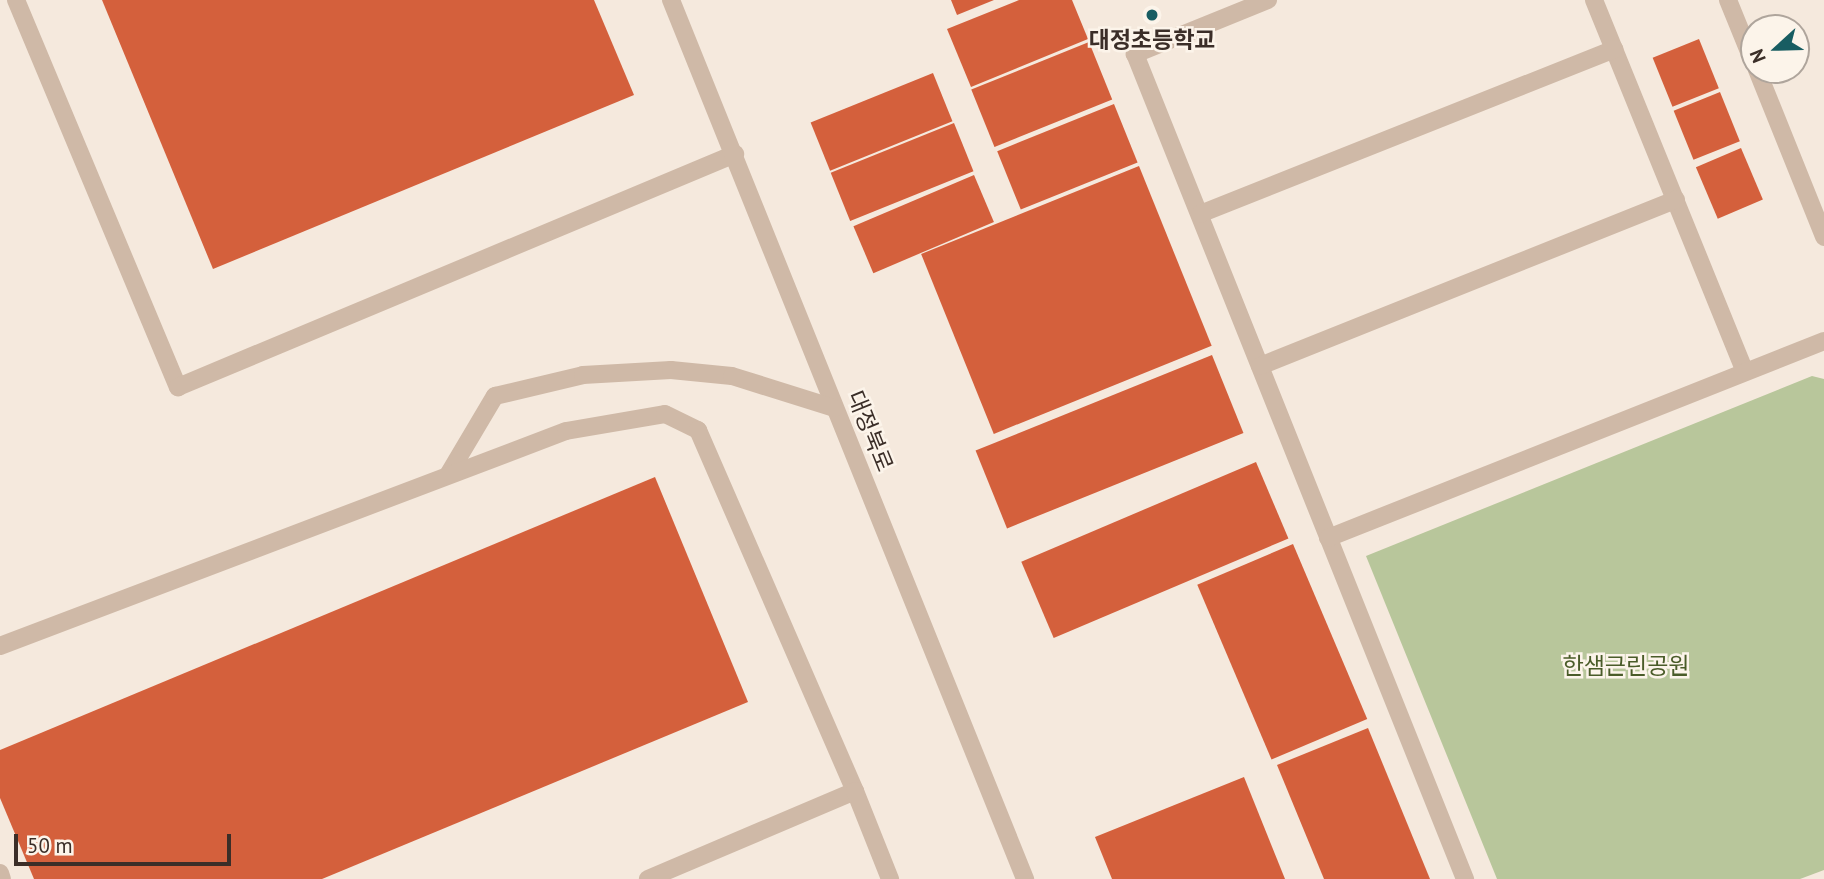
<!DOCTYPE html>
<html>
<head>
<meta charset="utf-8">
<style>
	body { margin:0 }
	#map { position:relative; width:1824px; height:879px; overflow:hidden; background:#f5e9dd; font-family:"PT Sans","Noto Sans KR",sans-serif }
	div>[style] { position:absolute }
	.green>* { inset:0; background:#b8c69b }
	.building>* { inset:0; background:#d4603c; transform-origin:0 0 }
	.minor>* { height:18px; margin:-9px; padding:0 9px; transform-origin:9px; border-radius:9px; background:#cfb9a7 }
	.dots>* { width:19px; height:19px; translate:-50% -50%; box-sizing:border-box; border:4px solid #fcf4ea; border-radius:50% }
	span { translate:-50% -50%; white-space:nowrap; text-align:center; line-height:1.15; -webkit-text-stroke:5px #fcf4ea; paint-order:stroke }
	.poi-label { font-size:23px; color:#3b2e28; font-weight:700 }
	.street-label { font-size:23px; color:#3b2e28 }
	.park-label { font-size:23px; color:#4a5c29 }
	.north { position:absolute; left:1740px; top:14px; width:70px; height:70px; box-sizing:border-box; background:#fcf4ea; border:2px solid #afa59c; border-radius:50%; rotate:248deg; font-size:19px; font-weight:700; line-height:28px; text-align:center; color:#3b2e28 }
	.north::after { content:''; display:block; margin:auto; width:24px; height:32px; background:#185d62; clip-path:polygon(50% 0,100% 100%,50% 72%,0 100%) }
	.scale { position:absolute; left:14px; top:834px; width:217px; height:32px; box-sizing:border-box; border:4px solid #3b2e28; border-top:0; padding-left:9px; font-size:21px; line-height:24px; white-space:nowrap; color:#3b2e28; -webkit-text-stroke:5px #fcf4ea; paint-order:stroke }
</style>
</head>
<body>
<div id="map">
	<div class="green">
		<i style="clip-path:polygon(1812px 376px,1824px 379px,1824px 870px,1800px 879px,1497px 879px,1366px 556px)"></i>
	</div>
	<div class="building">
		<i style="clip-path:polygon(102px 0,594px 0,634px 95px,213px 269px)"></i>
		<i style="clip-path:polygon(951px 0,994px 0,957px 15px)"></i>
		<i style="clip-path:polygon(1019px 0,1072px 0,1088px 39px,971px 87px,947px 29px)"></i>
		<i style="left:1699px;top:39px;width:53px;height:50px;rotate:68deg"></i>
		<i style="left:1089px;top:42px;width:62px;height:127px;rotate:68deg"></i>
		<i style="left:933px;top:73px;width:52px;height:132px;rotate:68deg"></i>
		<i style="left:1720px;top:92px;width:53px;height:50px;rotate:68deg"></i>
		<i style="left:1114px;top:104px;width:63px;height:126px;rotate:68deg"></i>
		<i style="left:954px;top:123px;width:52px;height:133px;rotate:68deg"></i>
		<i style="left:1741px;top:148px;width:56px;height:49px;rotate:67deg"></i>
		<i style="left:1139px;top:166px;width:194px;height:235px;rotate:68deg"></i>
		<i style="left:974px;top:175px;width:51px;height:131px;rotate:67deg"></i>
		<i style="left:1212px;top:355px;width:84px;height:255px;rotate:68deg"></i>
		<i style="left:1256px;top:462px;width:83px;height:255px;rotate:67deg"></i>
		<i style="clip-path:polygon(655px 477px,748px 702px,322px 879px,34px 879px,0 798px,0 750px)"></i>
		<i style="left:1293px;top:544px;width:190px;height:104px;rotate:67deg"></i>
		<i style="clip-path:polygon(1368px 728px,1430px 879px,1324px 879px,1277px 765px)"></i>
		<i style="clip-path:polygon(1244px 777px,1285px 879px,1112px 879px,1095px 837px)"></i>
	</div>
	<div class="minor">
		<i style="left:16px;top:0;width:420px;rotate:67.3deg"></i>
		<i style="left:178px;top:387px;width:604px;rotate:-22.7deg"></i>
		<i style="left:671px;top:0;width:948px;rotate:68.06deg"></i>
		<i style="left:1268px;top:0;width:144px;rotate:157.9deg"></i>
		<i style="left:1135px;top:54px;width:889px;rotate:68.2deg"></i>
		<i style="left:1594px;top:0;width:401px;rotate:67.9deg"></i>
		<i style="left:1728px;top:0;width:69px;rotate:67.9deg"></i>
		<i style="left:1757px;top:70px;width:180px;rotate:68.1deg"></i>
		<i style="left:1200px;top:214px;width:446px;rotate:-21.7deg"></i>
		<i style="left:1260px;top:366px;width:448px;rotate:-21.8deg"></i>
		<i style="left:448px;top:475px;width:92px;rotate:-59.3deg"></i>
		<i style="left:495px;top:396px;width:90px;rotate:-13.4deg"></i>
		<i style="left:583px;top:375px;width:88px;rotate:-3.3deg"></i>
		<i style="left:671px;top:370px;width:61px;rotate:5.6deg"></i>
		<i style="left:732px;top:376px;width:107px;rotate:17.4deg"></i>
		<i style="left:1328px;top:538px;width:534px;rotate:-21.66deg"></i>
		<i style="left:0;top:646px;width:605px;rotate:-20.8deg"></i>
		<i style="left:566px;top:431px;width:100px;rotate:-9.7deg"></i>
		<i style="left:665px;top:414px;width:37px;rotate:26deg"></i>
		<i style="left:698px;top:430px;width:394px;rotate:66.5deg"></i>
		<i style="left:855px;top:791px;width:225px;rotate:157deg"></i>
		<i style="left:855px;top:791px;width:95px;rotate:68.3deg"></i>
		<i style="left:0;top:873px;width:6px;rotate:72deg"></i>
	</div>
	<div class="dots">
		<i style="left:1152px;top:15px;background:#185d62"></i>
	</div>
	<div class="poi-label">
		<span style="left:1152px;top:40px">대정초등학교</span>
	</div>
	<div class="street-label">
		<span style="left:870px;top:431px;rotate:68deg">대정북로</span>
	</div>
	<div class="park-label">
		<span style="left:1626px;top:666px">한샘근린공원</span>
	</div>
	<div class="north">N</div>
	<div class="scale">50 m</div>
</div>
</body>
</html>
